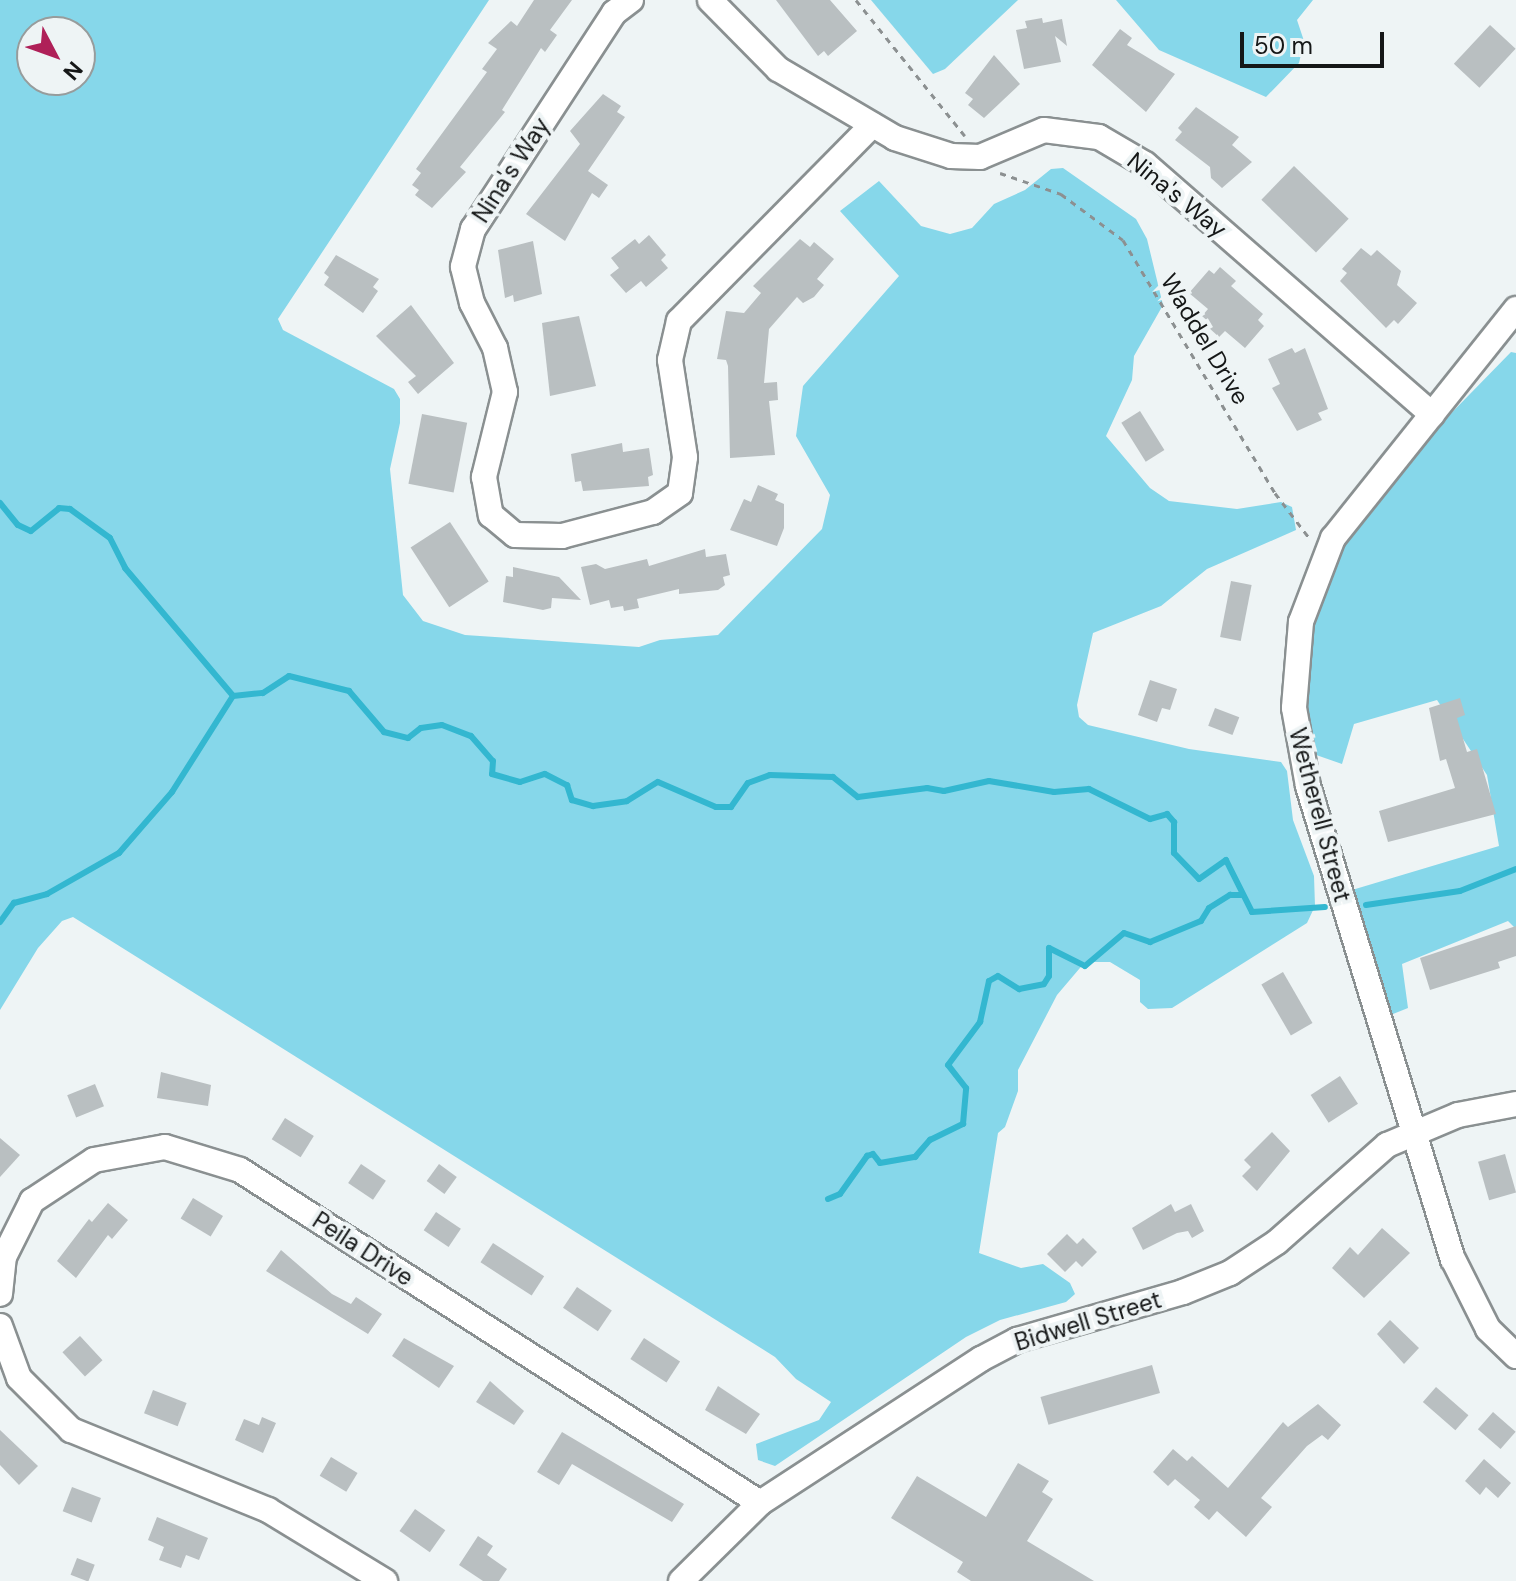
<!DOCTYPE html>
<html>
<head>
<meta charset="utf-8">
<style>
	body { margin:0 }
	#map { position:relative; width:1516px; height:1581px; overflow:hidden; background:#eef4f5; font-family:"DM Sans",sans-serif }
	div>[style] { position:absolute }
	.green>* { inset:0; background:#86d7ea }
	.stream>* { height:6px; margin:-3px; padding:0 3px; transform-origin:3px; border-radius:3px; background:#33b7d0 }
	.building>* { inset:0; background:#b9bfc1; transform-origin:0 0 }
	.path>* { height:3px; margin-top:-1.5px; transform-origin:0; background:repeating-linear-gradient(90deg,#8c9091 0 6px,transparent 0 12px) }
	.roads { filter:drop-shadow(2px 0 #8a9091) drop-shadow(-2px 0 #8a9091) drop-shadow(0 2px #8a9091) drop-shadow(0 -2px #8a9091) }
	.minor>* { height:24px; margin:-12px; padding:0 12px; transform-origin:12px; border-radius:12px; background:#fff }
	span { translate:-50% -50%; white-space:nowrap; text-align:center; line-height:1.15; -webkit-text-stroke:8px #eef4f5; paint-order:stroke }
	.street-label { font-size:24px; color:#151717 }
	.north { position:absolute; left:16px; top:16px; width:80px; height:80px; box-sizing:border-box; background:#eef4f5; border:2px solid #979c9c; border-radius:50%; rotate:131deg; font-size:22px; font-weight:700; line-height:32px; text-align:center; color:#151717 }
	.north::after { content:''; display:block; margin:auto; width:28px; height:36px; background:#af2058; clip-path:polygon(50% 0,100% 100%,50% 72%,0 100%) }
	.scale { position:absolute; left:1240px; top:32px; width:144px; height:36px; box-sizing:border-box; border:4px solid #151717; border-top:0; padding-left:10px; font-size:24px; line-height:28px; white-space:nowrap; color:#151717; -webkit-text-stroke:6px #eef4f5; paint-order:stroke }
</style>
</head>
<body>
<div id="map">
	<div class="green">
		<i style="clip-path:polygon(evenodd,0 0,489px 0,278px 319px,283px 330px,394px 389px,400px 399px,400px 423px,390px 469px,403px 595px,423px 621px,465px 635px,639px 647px,660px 640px,718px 635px,822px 529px,830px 495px,796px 436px,803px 386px,899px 276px,840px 211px,879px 181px,921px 226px,950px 234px,972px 228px,994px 204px,1025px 190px,1051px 169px,1063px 168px,1136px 219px,1147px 239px,1163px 305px,1134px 356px,1132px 380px,1106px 436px,1150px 488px,1169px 501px,1237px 509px,1281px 502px,1292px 507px,1296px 530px,1207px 569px,1161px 606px,1093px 633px,1077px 705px,1079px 717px,1088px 725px,1189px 749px,1281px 762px,1287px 771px,1293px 820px,1314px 876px,1315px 906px,1307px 923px,1172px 1008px,1148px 1009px,1140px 1002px,1140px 980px,1110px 962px,1085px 962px,1057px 995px,1018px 1070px,1018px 1091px,1005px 1127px,998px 1133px,979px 1253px,1021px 1268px,1043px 1264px,1070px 1283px,1075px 1294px,1066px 1302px,1000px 1320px,966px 1337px,775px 1466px,758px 1460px,756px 1444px,819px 1420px,831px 1402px,796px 1379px,775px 1357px,73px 917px,62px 921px,38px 948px,0 1010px,0 0,32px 32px,80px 32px,80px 80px,32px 80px,32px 32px)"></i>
		<i style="clip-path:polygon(871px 0,1018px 0,945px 69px,933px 74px)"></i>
		<i style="clip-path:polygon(1116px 0,1313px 0,1297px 20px,1304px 41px,1299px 63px,1266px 97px,1159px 50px)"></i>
		<i style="clip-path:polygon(1511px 352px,1516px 353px,1516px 929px,1508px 921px,1402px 964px,1408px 1008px,1378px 1020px,1374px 959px,1352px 890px,1499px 846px,1487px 775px,1437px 700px,1354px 724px,1342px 764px,1299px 749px,1301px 622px,1343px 524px)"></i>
	</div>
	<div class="stream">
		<i style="left:0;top:503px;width:28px;rotate:51deg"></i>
		<i style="left:18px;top:525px;width:14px;rotate:25deg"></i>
		<i style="left:31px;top:531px;width:36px;rotate:-39deg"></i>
		<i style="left:59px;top:508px;width:11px;rotate:5deg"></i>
		<i style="left:70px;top:509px;width:49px;rotate:35.9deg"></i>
		<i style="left:110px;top:538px;width:34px;rotate:63deg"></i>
		<i style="left:125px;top:568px;width:167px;rotate:49.8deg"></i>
		<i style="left:1366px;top:905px;width:95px;rotate:-8.5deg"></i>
		<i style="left:1460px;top:891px;width:60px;rotate:-21.4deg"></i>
		<i style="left:0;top:922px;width:24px;rotate:-54deg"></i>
		<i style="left:14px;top:903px;width:34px;rotate:-15deg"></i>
		<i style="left:47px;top:894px;width:83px;rotate:-29.7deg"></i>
		<i style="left:119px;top:853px;width:81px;rotate:-49deg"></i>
		<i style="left:172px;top:792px;width:114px;rotate:-57.6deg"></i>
		<i style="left:233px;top:696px;width:30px;rotate:-6deg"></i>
		<i style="left:263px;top:693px;width:31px;rotate:-33deg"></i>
		<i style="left:289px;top:676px;width:62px;rotate:14deg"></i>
		<i style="left:349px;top:691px;width:54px;rotate:49.5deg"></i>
		<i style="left:384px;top:732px;width:25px;rotate:14deg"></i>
		<i style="left:408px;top:738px;width:16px;rotate:-38deg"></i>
		<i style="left:421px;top:728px;width:21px;rotate:-8deg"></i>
		<i style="left:442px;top:725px;width:31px;rotate:21deg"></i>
		<i style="left:471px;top:736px;width:33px;rotate:49deg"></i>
		<i style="left:493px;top:761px;width:13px;rotate:94deg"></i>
		<i style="left:492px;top:774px;width:29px;rotate:16deg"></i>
		<i style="left:520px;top:782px;width:26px;rotate:-18deg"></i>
		<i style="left:545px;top:774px;width:25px;rotate:27deg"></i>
		<i style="left:567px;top:785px;width:16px;rotate:72deg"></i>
		<i style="left:572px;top:800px;width:22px;rotate:16deg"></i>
		<i style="left:593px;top:806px;width:34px;rotate:-8deg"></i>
		<i style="left:627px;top:801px;width:36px;rotate:-32deg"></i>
		<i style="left:658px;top:782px;width:63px;rotate:23.3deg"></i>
		<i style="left:716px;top:807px;width:15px"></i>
		<i style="left:731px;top:807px;width:29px;rotate:-55deg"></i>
		<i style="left:748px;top:783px;width:23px;rotate:-20deg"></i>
		<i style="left:770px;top:775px;width:63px;rotate:1.8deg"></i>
		<i style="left:833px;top:777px;width:32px;rotate:39deg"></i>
		<i style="left:858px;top:797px;width:70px;rotate:-7.4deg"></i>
		<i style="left:927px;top:788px;width:17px;rotate:10deg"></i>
		<i style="left:944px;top:791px;width:46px;rotate:-12.5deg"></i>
		<i style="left:989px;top:781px;width:66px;rotate:9.6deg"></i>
		<i style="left:1054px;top:792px;width:35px;rotate:-5deg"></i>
		<i style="left:1089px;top:789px;width:68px;rotate:26.2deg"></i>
		<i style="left:1150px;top:819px;width:18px;rotate:-16deg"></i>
		<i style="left:1167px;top:814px;width:11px;rotate:49deg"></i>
		<i style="left:1174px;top:822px;width:31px;rotate:90deg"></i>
		<i style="left:1174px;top:853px;width:36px;rotate:46deg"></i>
		<i style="left:1199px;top:879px;width:33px;rotate:-35deg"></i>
		<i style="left:1226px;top:860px;width:58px;rotate:63.4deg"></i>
		<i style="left:1252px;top:912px;width:73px;rotate:-3.9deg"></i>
		<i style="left:828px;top:1199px;width:13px;rotate:-23deg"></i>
		<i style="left:840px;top:1194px;width:47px;rotate:-54.6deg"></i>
		<i style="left:867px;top:1156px;width:6px;rotate:-18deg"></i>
		<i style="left:873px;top:1154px;width:11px;rotate:52deg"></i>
		<i style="left:880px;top:1163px;width:36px;rotate:-10deg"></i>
		<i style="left:915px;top:1157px;width:23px;rotate:-49deg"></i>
		<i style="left:930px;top:1140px;width:37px;rotate:-26deg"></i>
		<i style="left:963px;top:1124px;width:36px;rotate:-85deg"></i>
		<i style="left:966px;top:1088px;width:29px;rotate:-128deg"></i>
		<i style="left:948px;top:1065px;width:54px;rotate:-53.3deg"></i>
		<i style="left:980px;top:1022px;width:42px;rotate:-77.6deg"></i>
		<i style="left:989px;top:981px;width:10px;rotate:-29deg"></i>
		<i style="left:998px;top:976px;width:25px;rotate:32deg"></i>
		<i style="left:1019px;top:989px;width:25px;rotate:-11deg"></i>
		<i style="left:1044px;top:984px;width:9px;rotate:-58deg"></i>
		<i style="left:1049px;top:976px;width:28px;rotate:-90deg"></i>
		<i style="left:1049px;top:948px;width:40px;rotate:26.6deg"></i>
		<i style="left:1085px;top:966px;width:51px;rotate:-40.2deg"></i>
		<i style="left:1124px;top:933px;width:28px;rotate:19deg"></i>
		<i style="left:1150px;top:942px;width:55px;rotate:-22.4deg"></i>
		<i style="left:1201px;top:921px;width:15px;rotate:-58deg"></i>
		<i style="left:1209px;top:908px;width:25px;rotate:-32deg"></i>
		<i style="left:1230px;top:895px;width:11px"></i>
	</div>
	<div class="building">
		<i style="clip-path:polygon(534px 0,572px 0,550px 30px,557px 35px,545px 52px,541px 48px,502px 110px,505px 112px,460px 167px,466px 172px,432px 208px,415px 195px,419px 190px,412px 185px,421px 173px,416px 169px,487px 72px,482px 69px,497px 49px,488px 43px,511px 21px,517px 26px)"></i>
		<i style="clip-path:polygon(776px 0,830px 0,857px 31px,828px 56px,824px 51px,818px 56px)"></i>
		<i style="clip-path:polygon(1042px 18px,1043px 23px,1062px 19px,1067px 46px,1055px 36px,1061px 62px,1024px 69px,1016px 30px,1027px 28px,1025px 21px)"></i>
		<i style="left:1490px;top:25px;width:35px;height:53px;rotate:43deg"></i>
		<i style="clip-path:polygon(1120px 29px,1132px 38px,1127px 45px,1175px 74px,1146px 112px,1092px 65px)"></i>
		<i style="clip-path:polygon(994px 55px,1020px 84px,984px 118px,968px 105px,973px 99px,965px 93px)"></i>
		<i style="clip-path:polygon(603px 94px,621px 106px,617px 112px,625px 117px,588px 171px,608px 185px,599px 198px,592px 193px,565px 241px,526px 214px,580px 144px,570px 131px)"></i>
		<i style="clip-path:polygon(1196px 107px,1239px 137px,1232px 145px,1252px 162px,1222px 188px,1211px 178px,1210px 167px,1175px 140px,1182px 132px,1178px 128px)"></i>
		<i style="left:1294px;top:166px;width:76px;height:47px;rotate:44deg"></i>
		<i style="clip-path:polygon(649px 235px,666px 255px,661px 260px,668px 268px,646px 287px,641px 281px,626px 293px,610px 275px,619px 268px,611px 258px,635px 239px,639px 244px)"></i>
		<i style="clip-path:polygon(800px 239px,810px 247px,814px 242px,834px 259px,817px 279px,824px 285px,814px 297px,803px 303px,797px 297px,769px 329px,764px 383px,777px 382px,778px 400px,769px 401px,775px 455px,730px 458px,728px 366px,726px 360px,717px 359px,726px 311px,744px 313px,761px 293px,753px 286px)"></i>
		<i style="clip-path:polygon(533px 241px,542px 294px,514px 302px,513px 295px,505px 298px,498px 250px)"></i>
		<i style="clip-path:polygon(1361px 248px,1371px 256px,1377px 250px,1401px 271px,1397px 285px,1417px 303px,1398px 324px,1394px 320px,1386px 328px,1340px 281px,1347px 273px,1342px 269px)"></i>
		<i style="clip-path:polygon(336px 255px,379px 279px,373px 287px,378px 291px,363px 313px,324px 285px,329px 277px,324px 273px)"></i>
		<i style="clip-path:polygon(1220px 267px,1236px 281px,1231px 286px,1263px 314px,1258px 320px,1264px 326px,1245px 348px,1225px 331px,1219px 337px,1208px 327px,1211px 324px,1202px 316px,1208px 309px,1189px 293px,1209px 270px,1214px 274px)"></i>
		<i style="clip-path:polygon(411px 305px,454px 363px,418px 394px,408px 382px,416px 376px,376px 336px)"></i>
		<i style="clip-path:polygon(579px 316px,596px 386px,550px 396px,542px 323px)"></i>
		<i style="clip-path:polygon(1292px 348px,1295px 353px,1305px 348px,1328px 409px,1318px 413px,1322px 420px,1297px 431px,1272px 388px,1280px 384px,1268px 359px)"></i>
		<i style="left:1140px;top:411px;width:46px;height:22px;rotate:58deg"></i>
		<i style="left:422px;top:414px;width:46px;height:71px;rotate:11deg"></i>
		<i style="clip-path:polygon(622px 443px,623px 452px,649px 448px,653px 475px,648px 477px,649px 486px,583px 491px,581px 481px,575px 482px,571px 454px)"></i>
		<i style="clip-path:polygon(758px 485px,778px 494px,775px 500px,784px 504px,784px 528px,777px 546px,730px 530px,744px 499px,751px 502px)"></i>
		<i style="left:450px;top:522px;width:71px;height:47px;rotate:57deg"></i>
		<i style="clip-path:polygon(705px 549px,706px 557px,726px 554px,730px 575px,723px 577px,725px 585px,718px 590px,679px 594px,679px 589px,637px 599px,639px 608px,624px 611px,623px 606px,611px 608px,609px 600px,590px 605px,581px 567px,596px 564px,605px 569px,647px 559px,649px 566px)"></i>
		<i style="clip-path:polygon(513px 567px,559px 577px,581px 600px,552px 598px,551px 608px,543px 610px,503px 602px,506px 576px,513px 577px)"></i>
		<i style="left:1231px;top:581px;width:21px;height:57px;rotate:11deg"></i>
		<i style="clip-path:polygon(1150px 680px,1177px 689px,1170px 710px,1162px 708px,1157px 722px,1138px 715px)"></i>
		<i style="clip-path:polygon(1460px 698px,1465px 715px,1457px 718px,1467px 752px,1477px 749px,1496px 814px,1388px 842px,1379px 811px,1455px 788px,1446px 759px,1440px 761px,1429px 708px)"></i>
		<i style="left:1215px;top:708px;width:26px;height:19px;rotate:21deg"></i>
		<i style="clip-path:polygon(1516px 926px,1516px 956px,1498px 962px,1500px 968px,1430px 990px,1420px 958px)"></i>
		<i style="left:1283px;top:972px;width:59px;height:25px;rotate:60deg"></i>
		<i style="clip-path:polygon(161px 1072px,211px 1085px,208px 1106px,157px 1098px)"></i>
		<i style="left:1340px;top:1076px;width:33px;height:35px;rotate:57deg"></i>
		<i style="left:95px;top:1084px;width:24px;height:30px;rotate:68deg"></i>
		<i style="left:285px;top:1118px;width:34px;height:25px;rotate:32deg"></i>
		<i style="clip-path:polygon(1272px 1132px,1290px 1151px,1257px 1191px,1242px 1176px,1251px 1167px,1244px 1160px)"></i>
		<i style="clip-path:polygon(0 1138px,20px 1155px,0 1177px)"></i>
		<i style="left:1505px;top:1154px;width:40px;height:28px;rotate:74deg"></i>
		<i style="left:361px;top:1164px;width:30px;height:23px;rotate:34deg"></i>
		<i style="left:439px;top:1164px;width:22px;height:21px;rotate:36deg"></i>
		<i style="left:193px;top:1198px;width:35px;height:24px;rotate:31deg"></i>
		<i style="clip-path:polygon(108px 1203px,128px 1220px,112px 1239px,108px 1235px,76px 1278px,57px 1261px,89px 1219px,92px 1222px)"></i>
		<i style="clip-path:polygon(1171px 1204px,1175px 1212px,1191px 1204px,1204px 1231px,1192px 1238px,1188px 1231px,1177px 1233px,1143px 1250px,1132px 1228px)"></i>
		<i style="left:436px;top:1212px;width:30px;height:22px;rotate:34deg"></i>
		<i style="clip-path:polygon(1382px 1228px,1410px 1253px,1364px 1298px,1332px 1268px,1350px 1247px,1358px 1255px)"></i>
		<i style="clip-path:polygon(1067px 1234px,1077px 1244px,1083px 1238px,1097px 1252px,1082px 1267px,1076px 1261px,1065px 1272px,1047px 1254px)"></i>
		<i style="left:493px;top:1243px;width:61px;height:23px;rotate:33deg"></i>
		<i style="clip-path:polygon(281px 1250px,332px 1294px,351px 1304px,356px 1297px,382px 1314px,368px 1334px,266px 1271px)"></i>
		<i style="left:577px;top:1287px;width:42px;height:25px;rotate:34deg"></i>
		<i style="clip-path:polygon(1390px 1320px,1419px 1348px,1404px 1364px,1377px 1334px)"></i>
		<i style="left:80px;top:1336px;width:33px;height:24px;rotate:47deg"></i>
		<i style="clip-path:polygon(404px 1338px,454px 1366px,439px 1388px,392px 1356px)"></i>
		<i style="left:644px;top:1338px;width:43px;height:25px;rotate:33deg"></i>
		<i style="left:1152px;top:1365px;width:29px;height:116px;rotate:74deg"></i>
		<i style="clip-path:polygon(490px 1381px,524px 1411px,514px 1425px,476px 1402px)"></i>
		<i style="clip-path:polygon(718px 1386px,760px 1414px,746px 1434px,705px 1410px)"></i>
		<i style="left:1436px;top:1387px;width:43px;height:20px;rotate:41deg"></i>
		<i style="left:153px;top:1390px;width:36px;height:25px;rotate:21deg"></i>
		<i style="clip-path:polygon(1318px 1404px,1341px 1425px,1328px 1440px,1322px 1435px,1307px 1446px,1261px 1498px,1272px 1507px,1246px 1537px,1217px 1511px,1209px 1520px,1194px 1507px,1200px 1500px,1175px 1479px,1168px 1486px,1153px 1472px,1173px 1449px,1187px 1461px,1192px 1456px,1228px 1488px,1283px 1422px,1288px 1427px)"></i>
		<i style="left:1493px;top:1412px;width:30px;height:23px;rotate:41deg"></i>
		<i style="clip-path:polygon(262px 1417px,276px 1423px,263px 1453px,235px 1440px,244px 1419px,259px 1425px)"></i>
		<i style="clip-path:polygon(0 1430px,38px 1466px,19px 1485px,0 1465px)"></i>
		<i style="clip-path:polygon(562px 1432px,684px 1504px,672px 1522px,572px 1464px,559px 1485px,537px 1472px)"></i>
		<i style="left:331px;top:1457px;width:31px;height:22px;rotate:31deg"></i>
		<i style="clip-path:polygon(1484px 1459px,1511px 1483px,1498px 1498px,1486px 1487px,1480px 1495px,1465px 1481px)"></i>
		<i style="clip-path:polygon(1018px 1463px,1049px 1481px,1042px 1492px,1053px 1499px,1027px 1541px,1094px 1581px,971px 1581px,957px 1572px,963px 1562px,891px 1518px,917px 1476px,986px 1517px)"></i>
		<i style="left:72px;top:1487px;width:31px;height:26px;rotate:21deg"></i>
		<i style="left:415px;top:1509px;width:37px;height:27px;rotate:35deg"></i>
		<i style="clip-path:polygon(157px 1517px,208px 1538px,199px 1560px,186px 1555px,181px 1568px,159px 1560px,164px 1547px,148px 1540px)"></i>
		<i style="clip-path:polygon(478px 1536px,493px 1546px,487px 1555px,507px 1569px,499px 1581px,483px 1581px,459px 1565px)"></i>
		<i style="left:77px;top:1558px;width:19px;height:18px;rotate:21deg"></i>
	</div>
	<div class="path">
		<i style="left:856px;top:0;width:174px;rotate:51.3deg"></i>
		<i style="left:1000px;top:173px;width:65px;rotate:19deg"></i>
		<i style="left:1061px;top:194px;width:77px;rotate:36.6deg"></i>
		<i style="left:1123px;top:240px;width:295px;rotate:59deg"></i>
		<i style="left:1275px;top:493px;width:58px;rotate:52.7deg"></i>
	</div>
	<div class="roads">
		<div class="minor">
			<i style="left:631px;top:0;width:21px;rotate:143deg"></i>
			<i style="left:614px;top:13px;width:258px;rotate:123.1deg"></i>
			<i style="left:473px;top:229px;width:39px;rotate:105deg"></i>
			<i style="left:463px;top:267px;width:37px;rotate:76deg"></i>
			<i style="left:472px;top:303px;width:51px;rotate:62.9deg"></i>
			<i style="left:495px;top:348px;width:45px;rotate:77.2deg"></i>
			<i style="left:505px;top:392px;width:88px;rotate:103.9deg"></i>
			<i style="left:484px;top:477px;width:39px;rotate:80deg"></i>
			<i style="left:491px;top:515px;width:31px;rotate:40deg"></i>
			<i style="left:515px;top:535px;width:47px;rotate:1.2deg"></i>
			<i style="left:562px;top:536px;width:94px;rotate:-14.8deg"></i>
			<i style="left:653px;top:512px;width:33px;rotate:-35deg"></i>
			<i style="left:680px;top:493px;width:36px;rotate:-82deg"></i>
			<i style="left:685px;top:457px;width:98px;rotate:-98.8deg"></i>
			<i style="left:670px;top:360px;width:40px;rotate:-77deg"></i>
			<i style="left:679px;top:321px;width:275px;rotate:-45.4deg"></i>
			<i style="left:710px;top:0;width:97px;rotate:45.4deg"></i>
			<i style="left:778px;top:69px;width:136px;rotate:30.5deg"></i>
			<i style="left:895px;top:138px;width:59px;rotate:17.8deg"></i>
			<i style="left:951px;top:156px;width:29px;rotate:2deg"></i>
			<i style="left:980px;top:157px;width:69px;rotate:-22.9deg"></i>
			<i style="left:1044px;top:130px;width:55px;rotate:7.3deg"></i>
			<i style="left:1099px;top:137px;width:53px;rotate:30.4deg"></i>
			<i style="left:1145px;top:164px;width:381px;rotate:41.1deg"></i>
			<i style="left:1516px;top:309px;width:293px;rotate:128.6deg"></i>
			<i style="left:1333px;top:538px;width:90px;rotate:110.9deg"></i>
			<i style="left:1301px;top:622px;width:86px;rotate:94.7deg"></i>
			<i style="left:1294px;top:708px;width:79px;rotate:79.8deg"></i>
			<i style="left:1308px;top:786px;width:495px;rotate:73deg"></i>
			<i style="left:1453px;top:1259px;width:78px;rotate:63.4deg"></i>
			<i style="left:1488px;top:1329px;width:39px;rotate:44deg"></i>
			<i style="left:0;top:1294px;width:37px;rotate:-84deg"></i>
			<i style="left:4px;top:1257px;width:63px;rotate:-63.4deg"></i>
			<i style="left:32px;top:1201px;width:74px;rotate:-33.5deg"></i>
			<i style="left:94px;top:1160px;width:72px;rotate:-10.4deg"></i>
			<i style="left:165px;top:1147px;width:78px;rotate:17deg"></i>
			<i style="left:240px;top:1170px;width:617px;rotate:32.63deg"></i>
			<i style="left:0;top:1326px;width:55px;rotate:69.9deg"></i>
			<i style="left:19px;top:1378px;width:74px;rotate:45deg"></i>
			<i style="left:71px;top:1430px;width:213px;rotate:22.1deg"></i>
			<i style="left:268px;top:1510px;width:137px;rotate:31.3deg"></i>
			<i style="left:681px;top:1581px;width:111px;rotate:-44.6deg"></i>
			<i style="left:760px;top:1503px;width:264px;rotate:-33.1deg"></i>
			<i style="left:981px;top:1359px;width:41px;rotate:-27.8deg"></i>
			<i style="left:1017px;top:1340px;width:173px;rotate:-16.1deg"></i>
			<i style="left:1183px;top:1292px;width:51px;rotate:-22deg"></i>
			<i style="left:1230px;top:1273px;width:56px;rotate:-33.4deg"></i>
			<i style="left:1277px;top:1242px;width:147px;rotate:-41.4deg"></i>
			<i style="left:1387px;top:1145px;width:77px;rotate:-22.9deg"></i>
			<i style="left:1458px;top:1115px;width:59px;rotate:-10.7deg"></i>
		</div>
	</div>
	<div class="street-label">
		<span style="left:511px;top:170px;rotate:-57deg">Nina's Way</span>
		<span style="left:1177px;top:195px;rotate:39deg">Nina's Way</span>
		<span style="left:1205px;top:339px;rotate:59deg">Waddel Drive</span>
		<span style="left:1320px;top:815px;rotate:75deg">Wetherell Street</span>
		<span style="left:363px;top:1249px;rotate:33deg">Peila Drive</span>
		<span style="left:1088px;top:1321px;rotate:-17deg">Bidwell Street</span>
	</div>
	<div class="north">N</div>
	<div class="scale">50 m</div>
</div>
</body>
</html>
